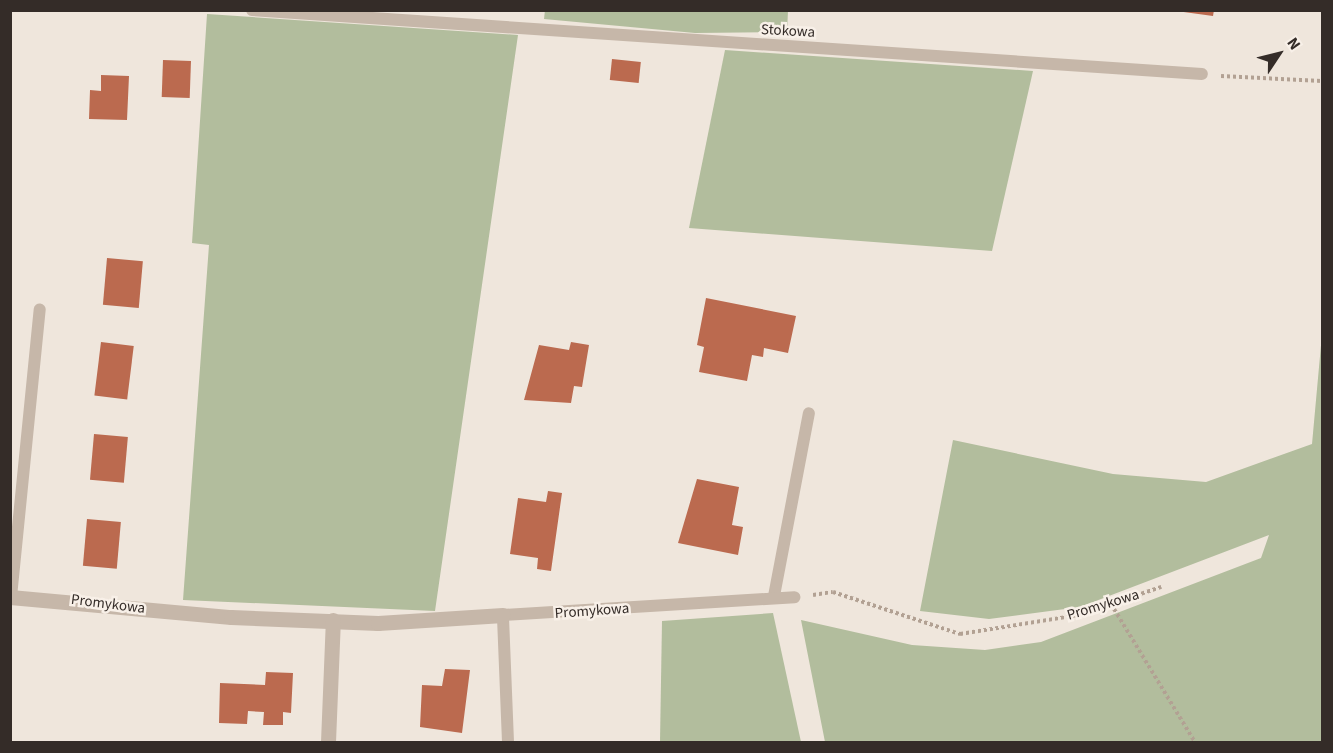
<!DOCTYPE html>
<html>
<head>
<meta charset="utf-8">
<style>
	body { margin:0 }
	#map { position:relative; width:1333px; height:753px; overflow:hidden; background:#efe6dc; font-family:"Source Sans 3",sans-serif }
	div>[style] { position:absolute }
	.green>* { inset:0; background:#b2bd9d }
	.building>* { inset:0; background:#bb6a4f; transform-origin:0 0 }
	.path>* { height:4px; margin-top:-2px; transform-origin:0; background:repeating-linear-gradient(90deg,#b2a193 0 3px,transparent 0 6px) }
	.service>* { height:12px; margin:-6px; padding:0 6px; transform-origin:6px; border-radius:6px; background:#c6b7a9 }
	.minor>* { height:15px; margin:-7.5px; padding:0 7.5px; transform-origin:7.5px; border-radius:7.5px; background:#c6b7a9 }
	span { translate:-50% -50%; white-space:nowrap; text-align:center; line-height:1.15; -webkit-text-stroke:5px #f8f0e8; paint-order:stroke }
	.street-label { font-size:15px; color:#342c28 }
	.frame { position:absolute; inset:0; border:12px solid #342c28; pointer-events:none }
	.north { position:absolute; left:1249px; top:24px; width:60px; height:60px; -webkit-text-stroke:4px #f8f0e8; paint-order:stroke; rotate:55deg; font-size:16px; font-weight:700; line-height:24px; text-align:center; color:#342c28 }
	.north::after { content:''; display:block; margin:auto; width:21px; height:27px; background:#342c28; clip-path:polygon(50% 0,100% 100%,50% 72%,0 100%) }
</style>
</head>
<body>
<div id="map">
	<div class="green">
		<i style="clip-path:polygon(545px 10px,788px 11px,787px 32px,695px 33px,544px 19px)"></i>
		<i style="clip-path:polygon(207px 14px,518px 35px,435px 611px,183px 600px,209px 245px,192px 243px)"></i>
		<i style="clip-path:polygon(725px 50px,1033px 71px,992px 251px,689px 228px)"></i>
		<i style="clip-path:polygon(1322px 334px,1322px 742px,825px 742px,801px 620px,912px 645px,985px 650px,1041px 642px,1261px 558px,1269px 535px,1080px 607px,989px 619px,920px 611px,953px 440px,1113px 474px,1206px 482px,1312px 444px)"></i>
		<i style="clip-path:polygon(773px 613px,801px 742px,660px 742px,662px 621px)"></i>
	</div>
	<div class="building">
		<i style="clip-path:polygon(1169px 10px,1214px 10px,1213px 16px)"></i>
		<i style="left:612px;top:59px;width:29px;height:21px;rotate:6deg"></i>
		<i style="left:163px;top:60px;width:28px;height:37px;rotate:2deg"></i>
		<i style="clip-path:polygon(101px 75px,129px 76px,127px 120px,89px 119px,90px 90px,101px 91px)"></i>
		<i style="left:107px;top:258px;width:36px;height:47px;rotate:5deg"></i>
		<i style="clip-path:polygon(706px 298px,796px 316px,788px 353px,764px 348px,763px 357px,752px 355px,747px 381px,699px 372px,704px 347px,697px 345px)"></i>
		<i style="left:101px;top:342px;width:33px;height:54px;rotate:7deg"></i>
		<i style="clip-path:polygon(571px 342px,589px 345px,582px 387px,574px 386px,571px 403px,524px 400px,539px 345px,569px 350px)"></i>
		<i style="left:94px;top:434px;width:34px;height:46px;rotate:5deg"></i>
		<i style="clip-path:polygon(697px 479px,739px 487px,732px 525px,743px 527px,738px 555px,678px 543px)"></i>
		<i style="clip-path:polygon(548px 491px,562px 493px,551px 571px,537px 569px,538px 558px,510px 554px,518px 498px,546px 502px)"></i>
		<i style="left:87px;top:519px;width:34px;height:47px;rotate:5deg"></i>
		<i style="clip-path:polygon(445px 669px,470px 670px,462px 733px,420px 727px,422px 685px,442px 686px)"></i>
		<i style="clip-path:polygon(266px 672px,293px 673px,291px 713px,283px 712px,283px 725px,263px 725px,264px 712px,248px 711px,247px 724px,219px 723px,220px 683px,265px 685px)"></i>
	</div>
	<div class="path">
		<i style="left:1221px;top:76px;width:101px;rotate:2.8deg"></i>
		<i style="left:813px;top:595px;width:20px;rotate:-9deg"></i>
		<i style="left:833px;top:592px;width:134px;rotate:18.3deg"></i>
		<i style="left:960px;top:634px;width:121px;rotate:-9.1deg"></i>
		<i style="left:1079px;top:615px;width:87px;rotate:-18.9deg"></i>
		<i style="left:1111px;top:604px;width:162px;rotate:58.7deg"></i>
	</div>
	<div class="service">
		<i style="left:252px;top:10px;width:952px;rotate:3.85deg"></i>
		<i style="left:774px;top:596px;width:186px;rotate:-79.2deg"></i>
		<i style="left:11px;top:597px;width:289px;rotate:-84.3deg"></i>
		<i style="left:508px;top:742px;width:127px;rotate:-92.3deg"></i>
		<i style="left:503px;top:615px;width:292px;rotate:-3.5deg"></i>
	</div>
	<div class="minor">
		<i style="left:10px;top:597px;width:222px;rotate:5.2deg"></i>
		<i style="left:231px;top:617px;width:147px;rotate:2.3deg"></i>
		<i style="left:378px;top:623px;width:125px;rotate:-3.7deg"></i>
		<i style="left:328px;top:742px;width:122px;rotate:-87.7deg"></i>
	</div>
	<div class="street-label">
		<span style="left:788px;top:31px;rotate:3deg">Stokowa</span>
		<span style="left:108px;top:604px;rotate:7deg">Promykowa</span>
		<span style="left:1103px;top:605px;rotate:-17deg">Promykowa</span>
		<span style="left:592px;top:611px;rotate:-4deg">Promykowa</span>
	</div>
	<div class="frame"></div>
	<div class="north">N</div>
</div>
</body>
</html>
